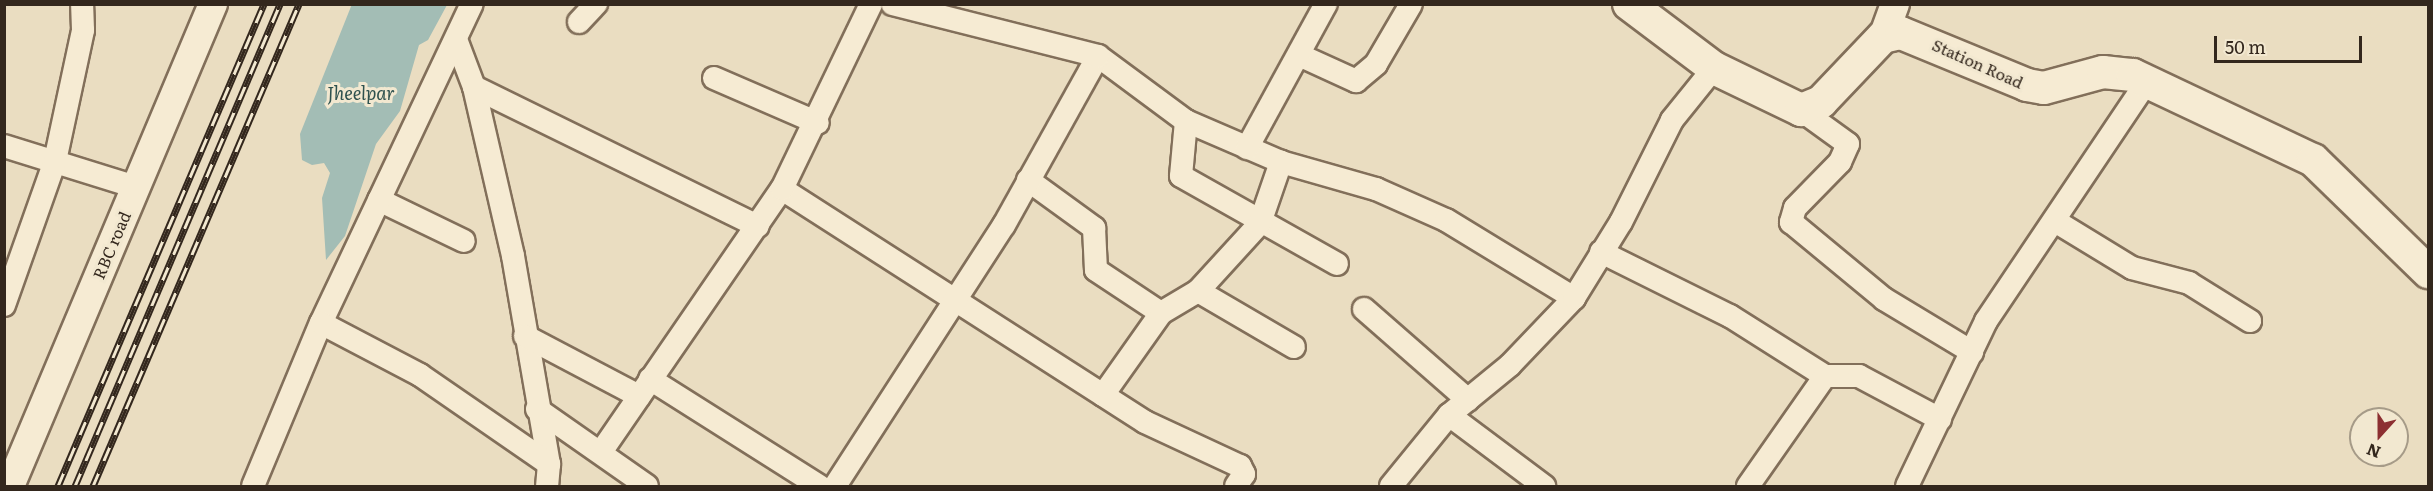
<!DOCTYPE html>
<html>
<head>
<meta charset="utf-8">
<style>
	body { margin:0 }
	#map { position:relative; width:2433px; height:491px; overflow:hidden; background:#eaddc1; font-family:Literata,serif }
	div>[style] { position:absolute }
	.water>* { inset:0; background:#a3bdb5 }
	.roads { filter:drop-shadow(2px 0 #826f5a) drop-shadow(-2px 0 #826f5a) drop-shadow(0 2px #826f5a) drop-shadow(0 -2px #826f5a) }
	.minor>* { height:22px; margin:-11px; padding:0 11px; transform-origin:11px; border-radius:11px; background:#f6ebd3 }
	.tertiary>* { height:28px; margin:-14px; padding:0 14px; transform-origin:14px; border-radius:14px; background:#f6ebd3 }
	.secondary>* { height:32px; margin:-16px; padding:0 16px; transform-origin:16px; border-radius:16px; background:#f6ebd3 }
	.rail>* { height:7px; margin-top:-3.5px; transform-origin:0; background:repeating-linear-gradient(90deg,#f2e8d0 0 14px,#33271d 0 28px); box-sizing:border-box; border-block:2px solid #33271d }
	span { translate:-50% -50%; white-space:nowrap; text-align:center; line-height:1.15; -webkit-text-stroke:6px #f2e8d0; paint-order:stroke }
	.street-label { font-size:16px; color:#33271d }
	.water-label { font-size:18px; color:#2e514e; font-style:italic }
	.frame { position:absolute; inset:0; border:6px solid #33271d; pointer-events:none }
	.north { position:absolute; left:2349px; top:407px; width:60px; height:60px; box-sizing:border-box; background:#f2e8d0; border:2px solid #a69b88; border-radius:50%; rotate:201deg; font-size:16px; font-weight:700; line-height:24px; text-align:center; color:#33271d }
	.north::after { content:''; display:block; margin:auto; width:21px; height:27px; background:#8c2f31; clip-path:polygon(50% 0,100% 100%,50% 72%,0 100%) }
	.scale { position:absolute; left:2214px; top:36px; width:148px; height:27px; box-sizing:border-box; border:3px solid #33271d; border-top:0; padding-left:8px; font-size:18px; line-height:21px; white-space:nowrap; color:#33271d; -webkit-text-stroke:4px #f2e8d0; paint-order:stroke }
</style>
</head>
<body>
<div id="map">
	<div class="water">
		<i style="clip-path:polygon(352px 4px,447px 5px,428px 40px,419px 45px,400px 111px,376px 144px,345px 236px,326px 260px,322px 198px,330px 173px,324px 163px,312px 165px,302px 160px,300px 134px)"></i>
	</div>
	<div class="roads">
		<div class="minor">
			<i style="left:579px;top:22px;width:25px;rotate:-47deg"></i>
			<i style="left:457px;top:42px;width:48px;rotate:69.3deg"></i>
			<i style="left:474px;top:87px;width:173px;rotate:77deg"></i>
			<i style="left:513px;top:256px;width:211px;rotate:80.2deg"></i>
			<i style="left:549px;top:464px;width:22px;rotate:95deg"></i>
			<i style="left:1299px;top:55px;width:63px;rotate:24.5deg"></i>
			<i style="left:1356px;top:81px;width:26px;rotate:-40deg"></i>
			<i style="left:1376px;top:64px;width:69px;rotate:-59.7deg"></i>
			<i style="left:1098px;top:56px;width:109px;rotate:36.5deg"></i>
			<i style="left:1186px;top:121px;width:103px;rotate:23.3deg"></i>
			<i style="left:1281px;top:162px;width:99px;rotate:15.9deg"></i>
			<i style="left:1376px;top:189px;width:77px;rotate:23.9deg"></i>
			<i style="left:1446px;top:220px;width:150px;rotate:31.4deg"></i>
			<i style="left:714px;top:78px;width:113px;rotate:23.4deg"></i>
			<i style="left:474px;top:87px;width:316px;rotate:26.1deg"></i>
			<i style="left:1801px;top:110px;width:58px;rotate:35.9deg"></i>
			<i style="left:1848px;top:144px;width:20px;rotate:114deg"></i>
			<i style="left:1840px;top:162px;width:64px;rotate:134.4deg"></i>
			<i style="left:1795px;top:208px;width:15px;rotate:106deg"></i>
			<i style="left:1791px;top:222px;width:121px;rotate:39.6deg"></i>
			<i style="left:1884px;top:299px;width:103px;rotate:31.1deg"></i>
			<i style="left:1186px;top:121px;width:55px;rotate:95.2deg"></i>
			<i style="left:1181px;top:176px;width:179px;rotate:29.4deg"></i>
			<i style="left:4px;top:146px;width:138px;rotate:17.3deg"></i>
			<i style="left:1247px;top:148px;width:164px;rotate:-61.3deg"></i>
			<i style="left:1028px;top:180px;width:82px;rotate:36deg"></i>
			<i style="left:1094px;top:228px;width:42px;rotate:87.3deg"></i>
			<i style="left:1096px;top:270px;width:78px;rotate:33.5deg"></i>
			<i style="left:782px;top:189px;width:431px;rotate:32.7deg"></i>
			<i style="left:1145px;top:422px;width:105px;rotate:24.9deg"></i>
			<i style="left:1240px;top:466px;width:9px;rotate:63deg"></i>
			<i style="left:1244px;top:474px;width:14px;rotate:124deg"></i>
			<i style="left:379px;top:200px;width:94px;rotate:25.8deg"></i>
			<i style="left:2055px;top:221px;width:90px;rotate:31.4deg"></i>
			<i style="left:2132px;top:268px;width:59px;rotate:14.7deg"></i>
			<i style="left:2189px;top:283px;width:72px;rotate:31.9deg"></i>
			<i style="left:1601px;top:252px;width:144px;rotate:26.4deg"></i>
			<i style="left:1730px;top:316px;width:112px;rotate:32.3deg"></i>
			<i style="left:1825px;top:376px;width:34px"></i>
			<i style="left:1859px;top:376px;width:92px;rotate:28deg"></i>
			<i style="left:1198px;top:291px;width:111px;rotate:30.3deg"></i>
			<i style="left:4px;top:305px;width:153px;rotate:-70.5deg"></i>
			<i style="left:55px;top:161px;width:134px;rotate:-77.9deg"></i>
			<i style="left:83px;top:30px;width:26px;rotate:-92deg"></i>
			<i style="left:1364px;top:309px;width:138px;rotate:41.2deg"></i>
			<i style="left:321px;top:323px;width:353px;rotate:-64.7deg"></i>
			<i style="left:525px;top:336px;width:129px;rotate:27.8deg"></i>
			<i style="left:650px;top:379px;width:200px;rotate:32.3deg"></i>
			<i style="left:1103px;top:395px;width:100px;rotate:-54.7deg"></i>
			<i style="left:1161px;top:313px;width:43px;rotate:-30.7deg"></i>
			<i style="left:1198px;top:291px;width:92px;rotate:-47.6deg"></i>
			<i style="left:1260px;top:223px;width:65px;rotate:-71deg"></i>
			<i style="left:537px;top:409px;width:134px;rotate:35deg"></i>
			<i style="left:1449px;top:415px;width:119px;rotate:36.8deg"></i>
			<i style="left:601px;top:452px;width:319px;rotate:-55.5deg"></i>
			<i style="left:782px;top:189px;width:205px;rotate:-64.3deg"></i>
			<i style="left:253px;top:486px;width:177px;rotate:-67.4deg"></i>
			<i style="left:321px;top:323px;width:112px;rotate:27.7deg"></i>
			<i style="left:420px;top:375px;width:157px;rotate:34.6deg"></i>
			<i style="left:835px;top:486px;width:311px;rotate:-57.1deg"></i>
			<i style="left:1004px;top:225px;width:193px;rotate:-60.9deg"></i>
			<i style="left:1098px;top:56px;width:212px;rotate:-165.8deg"></i>
			<i style="left:1391px;top:486px;width:92px;rotate:-50.8deg"></i>
			<i style="left:1449px;top:415px;width:79px;rotate:-39.3deg"></i>
			<i style="left:1510px;top:365px;width:93px;rotate:-46.3deg"></i>
			<i style="left:1574px;top:298px;width:89px;rotate:-58.3deg"></i>
			<i style="left:1621px;top:222px;width:114px;rotate:-63.4deg"></i>
			<i style="left:1672px;top:120px;width:67px;rotate:-51.1deg"></i>
			<i style="left:1748px;top:486px;width:134px;rotate:-55deg"></i>
			<i style="left:1907px;top:486px;width:183px;rotate:-64.4deg"></i>
			<i style="left:1986px;top:321px;width:290px;rotate:-56.1deg"></i>
		</div>
		<div class="tertiary">
			<i style="left:1883px;top:37px;width:35px;rotate:-70deg"></i>
			<i style="left:10px;top:486px;width:523px;rotate:-67.16deg"></i>
		</div>
		<div class="secondary">
			<i style="left:1629px;top:4px;width:106px;rotate:37deg"></i>
			<i style="left:1714px;top:68px;width:97px;rotate:25.8deg"></i>
			<i style="left:1801px;top:110px;width:22px;rotate:-22deg"></i>
			<i style="left:1821px;top:102px;width:90px;rotate:-46.4deg"></i>
			<i style="left:1883px;top:37px;width:18px;rotate:-13deg"></i>
			<i style="left:1901px;top:33px;width:136px;rotate:22.4deg"></i>
			<i style="left:2027px;top:85px;width:17px;rotate:10deg"></i>
			<i style="left:2044px;top:88px;width:61px;rotate:-15.2deg"></i>
			<i style="left:2103px;top:72px;width:30px;rotate:6deg"></i>
			<i style="left:2133px;top:75px;width:199px;rotate:25.3deg"></i>
			<i style="left:2313px;top:160px;width:161px;rotate:44.2deg"></i>
		</div>
	</div>
	<div class="rail">
		<i style="left:58px;top:486px;width:524px;rotate:-66.86deg"></i>
		<i style="left:75px;top:486px;width:524px;rotate:-66.96deg"></i>
		<i style="left:93px;top:486px;width:524px;rotate:-66.86deg"></i>
	</div>
	<div class="street-label">
		<span style="left:1978px;top:63px;rotate:24deg">Station Road</span>
		<span style="left:111px;top:245px;rotate:-67deg">RBC road</span>
	</div>
	<div class="water-label">
		<span style="left:361px;top:93px">Jheelpar</span>
	</div>
	<div class="frame"></div>
	<div class="north">N</div>
	<div class="scale">50 m</div>
</div>
</body>
</html>
